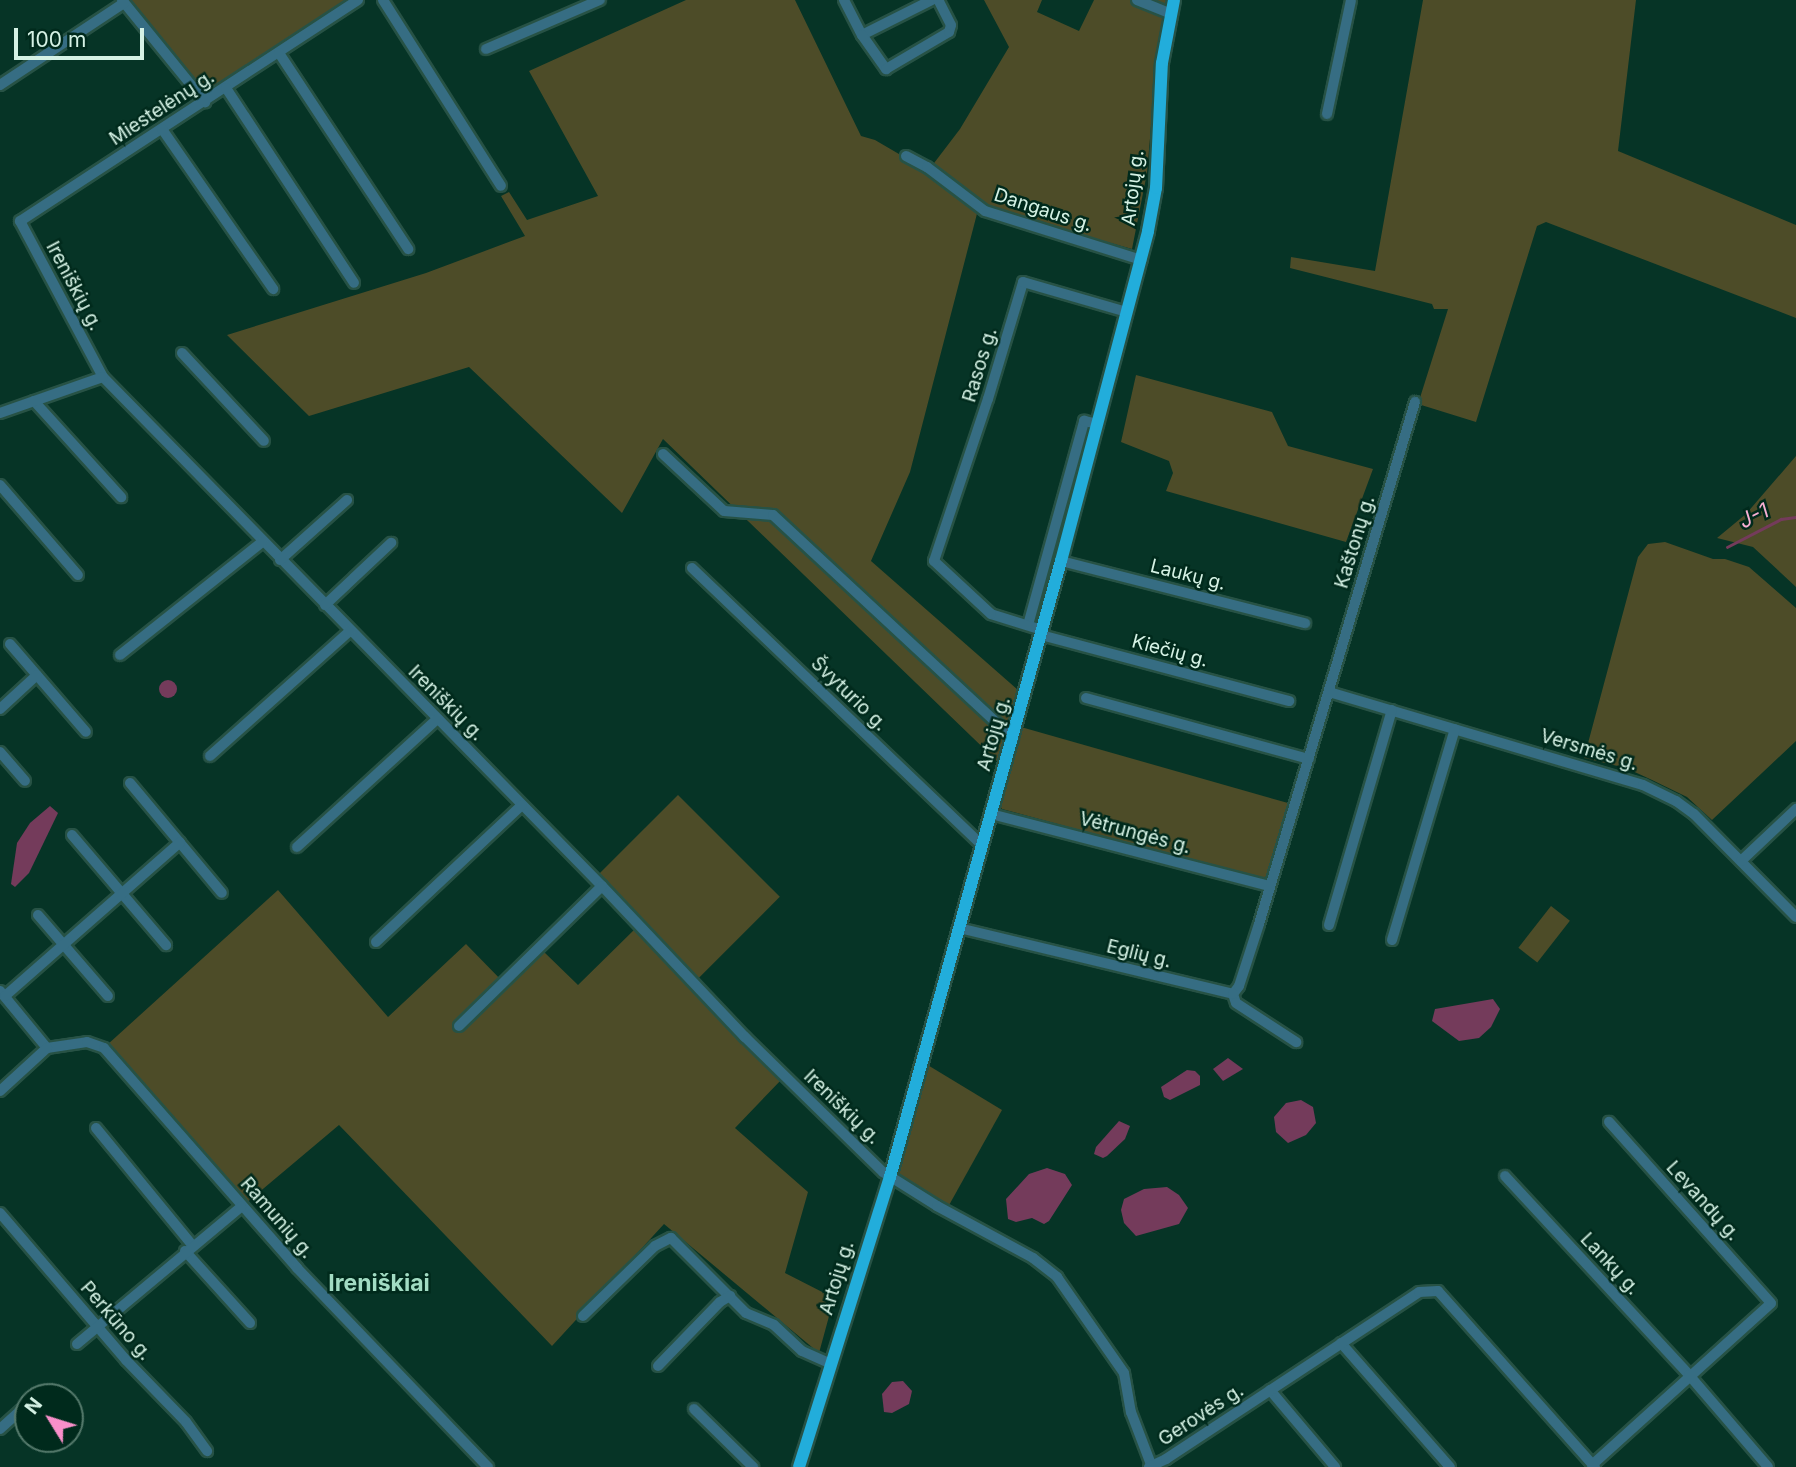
<!DOCTYPE html>
<html>
<head>
<meta charset="utf-8">
<style>
	body { margin:0 }
	#map { position:relative; width:1796px; height:1467px; overflow:hidden; background:#063426; font-family:Inter,sans-serif }
	div>[style] { position:absolute }
	.green>* { inset:0; background:#4d4c28; transform-origin:0 0 }
	.water>* { inset:0; background:#743b5b }
	.round { border-radius:50% }
	.stream>* { height:2.5px; margin:-1.25px; padding:0 1.25px; transform-origin:1.25px; border-radius:1.25px; background:#743b5b }
	.roads { filter:drop-shadow(2px 0 #275245) drop-shadow(-2px 0 #275245) drop-shadow(0 2px #275245) drop-shadow(0 -2px #275245) }
	.minor>* { height:10px; margin:-5px; padding:0 5px; transform-origin:5px; border-radius:5px; background:#366d83 }
	.major>* { height:12px; margin:-6px; padding:0 6px; transform-origin:6px; border-radius:6px; background:#22addb }
	span { translate:-50% -50%; white-space:nowrap; text-align:center; line-height:1.15; -webkit-text-stroke:5px #002a1c; paint-order:stroke }
	.street-label { font-size:19px; color:#d5f2e5 }
	.water-label { font-size:21px; color:#f7afd4; font-style:italic }
	.quarter-label { font-size:23px; color:#a2dcc3; font-weight:700 }
	.north { position:absolute; left:14px; top:1383px; width:70px; height:70px; box-sizing:border-box; background:#002a1c; border:2px solid #557a6c; border-radius:50%; rotate:308deg; font-size:19px; font-weight:700; line-height:28px; text-align:center; color:#d5f2e5 }
	.north::after { content:''; display:block; margin:auto; width:24px; height:32px; background:#f98fca; clip-path:polygon(50% 0,100% 100%,50% 72%,0 100%) }
	.scale { position:absolute; left:14px; top:28px; width:130px; height:32px; box-sizing:border-box; border:4px solid #d5f2e5; border-top:0; padding-left:9px; font-size:21px; line-height:24px; white-space:nowrap; color:#d5f2e5; -webkit-text-stroke:5px #002a1c; paint-order:stroke }
</style>
</head>
<body>
<div id="map">
	<div class="green">
		<i style="clip-path:polygon(128px 0,349px 0,208px 93px,203px 92px)"></i>
		<i style="clip-path:polygon(686px 0,795px 0,861px 136px,875px 140px,928px 171px,960px 129px,1009px 47px,984px 0,1042px 0,1037px 12px,1079px 31px,1094px 0,1168px 0,1156px 69px,1147px 173px,1132px 249px,979px 206px,910px 472px,871px 561px,1019px 691px,1000px 764px,663px 439px,622px 513px,469px 367px,309px 416px,227px 335px,426px 273px,525px 236px,501px 196px,509px 192px,527px 220px,598px 196px,529px 71px)"></i>
		<i style="clip-path:polygon(1423px 0,1636px 0,1618px 151px,1796px 225px,1796px 318px,1546px 222px,1537px 226px,1476px 422px,1418px 404px,1448px 309px,1434px 309px,1432px 304px,1290px 268px,1291px 257px,1375px 271px)"></i>
		<i style="clip-path:polygon(1136px 375px,1272px 412px,1288px 446px,1373px 469px,1346px 542px,1166px 491px,1173px 473px,1169px 461px,1121px 442px)"></i>
		<i style="clip-path:polygon(1796px 456px,1796px 587px,1753px 547px,1717px 538px,1746px 514px)"></i>
		<i style="clip-path:polygon(1665px 542px,1713px 559px,1725px 559px,1749px 567px,1796px 608px,1796px 741px,1712px 820px,1687px 797px,1652px 780px,1626px 768px,1584px 758px,1638px 557px,1648px 544px)"></i>
		<i style="clip-path:polygon(1021px 727px,1288px 803px,1269px 875px,1261px 879px,1002px 809px,1000px 806px)"></i>
		<i style="left:678px;top:795px;width:144px;height:115px;rotate:45deg"></i>
		<i style="clip-path:polygon(278px 890px,388px 1017px,466px 944px,507px 986px,543px 951px,578px 985px,637px 927px,782px 1079px,735px 1128px,808px 1192px,785px 1273px,834px 1298px,819px 1353px,664px 1224px,552px 1346px,339px 1125px,245px 1204px,107px 1045px)"></i>
		<i style="left:1551px;top:906px;width:24px;height:53px;rotate:38deg"></i>
		<i style="clip-path:polygon(926px 1064px,1002px 1110px,948px 1207px,895px 1175px)"></i>
	</div>
	<div class="water">
		<i class="round" style="left:159px;top:680px;width:18px;height:18px"></i>
		<i style="clip-path:polygon(50px 806px,58px 813px,29px 873px,15px 887px,11px 884px,17px 843px,30px 823px)"></i>
		<i style="clip-path:polygon(1493px 999px,1500px 1009px,1491px 1027px,1479px 1038px,1459px 1041px,1432px 1021px,1435px 1009px)"></i>
		<i style="clip-path:polygon(1228px 1058px,1243px 1069px,1223px 1081px,1213px 1069px)"></i>
		<i style="clip-path:polygon(1187px 1070px,1195px 1071px,1200px 1076px,1200px 1085px,1170px 1100px,1164px 1097px,1161px 1087px)"></i>
		<i style="clip-path:polygon(1301px 1100px,1313px 1107px,1316px 1123px,1306px 1135px,1288px 1143px,1276px 1132px,1274px 1117px,1286px 1103px)"></i>
		<i style="clip-path:polygon(1119px 1121px,1130px 1126px,1125px 1139px,1107px 1156px,1103px 1158px,1094px 1154px,1096px 1147px)"></i>
		<i style="clip-path:polygon(1047px 1168px,1065px 1174px,1072px 1185px,1049px 1221px,1044px 1224px,1032px 1218px,1016px 1222px,1008px 1219px,1006px 1199px,1029px 1174px)"></i>
		<i style="clip-path:polygon(1167px 1187px,1179px 1195px,1188px 1208px,1179px 1224px,1136px 1236px,1124px 1223px,1121px 1210px,1124px 1199px,1144px 1189px)"></i>
		<i style="clip-path:polygon(903px 1381px,912px 1391px,909px 1404px,892px 1413px,884px 1412px,882px 1394px,892px 1382px)"></i>
	</div>
	<div class="stream">
		<i style="left:1727px;top:547px;width:61px;rotate:-27.4deg"></i>
		<i style="left:1781px;top:519px;width:15px;rotate:-8deg"></i>
	</div>
	<div class="roads">
		<div class="minor">
			<i style="left:122px;top:0;width:132px;rotate:50.9deg"></i>
			<i style="left:358px;top:0;width:404px;rotate:146.8deg"></i>
			<i style="left:20px;top:221px;width:177px;rotate:62deg"></i>
			<i style="left:103px;top:377px;width:713px;rotate:45.57deg"></i>
			<i style="left:602px;top:886px;width:208px;rotate:46.6deg"></i>
			<i style="left:745px;top:1037px;width:193px;rotate:44.4deg"></i>
			<i style="left:883px;top:1172px;width:64px;rotate:32.2deg"></i>
			<i style="left:937px;top:1206px;width:109px;rotate:28.4deg"></i>
			<i style="left:1033px;top:1258px;width:31px;rotate:38deg"></i>
			<i style="left:1057px;top:1277px;width:117px;rotate:55.1deg"></i>
			<i style="left:1124px;top:1373px;width:40px;rotate:80deg"></i>
			<i style="left:1131px;top:1412px;width:59px;rotate:69.1deg"></i>
			<i style="left:383px;top:0;width:220px;rotate:57.6deg"></i>
			<i style="left:844px;top:0;width:39px;rotate:63deg"></i>
			<i style="left:862px;top:35px;width:78px;rotate:-26.6deg"></i>
			<i style="left:1137px;top:0;width:37px;rotate:22deg"></i>
			<i style="left:862px;top:35px;width:42px;rotate:54.8deg"></i>
			<i style="left:886px;top:69px;width:73px;rotate:-30.4deg"></i>
			<i style="left:949px;top:32px;width:7px;rotate:-74deg"></i>
			<i style="left:951px;top:25px;width:28px;rotate:-117deg"></i>
			<i style="left:486px;top:49px;width:124px;rotate:-23.3deg"></i>
			<i style="left:279px;top:53px;width:235px;rotate:56.6deg"></i>
			<i style="left:0;top:85px;width:149px;rotate:-33.5deg"></i>
			<i style="left:226px;top:88px;width:233px;rotate:56.7deg"></i>
			<i style="left:1327px;top:114px;width:116px;rotate:-78.1deg"></i>
			<i style="left:162px;top:129px;width:195px;rotate:55.2deg"></i>
			<i style="left:906px;top:156px;width:24px;rotate:28deg"></i>
			<i style="left:927px;top:167px;width:73px;rotate:37.2deg"></i>
			<i style="left:985px;top:211px;width:164px;rotate:17.4deg"></i>
			<i style="left:182px;top:353px;width:120px;rotate:47deg"></i>
			<i style="left:34px;top:401px;width:130px;rotate:47.8deg"></i>
			<i style="left:0;top:413px;width:109px;rotate:-19.3deg"></i>
			<i style="left:663px;top:454px;width:83px;rotate:43.1deg"></i>
			<i style="left:724px;top:511px;width:49px;rotate:4.7deg"></i>
			<i style="left:773px;top:515px;width:328px;rotate:42.9deg"></i>
			<i style="left:0;top:485px;width:119px;rotate:49.1deg"></i>
			<i style="left:280px;top:560px;width:90px;rotate:-41.8deg"></i>
			<i style="left:1061px;top:561px;width:252px;rotate:14.3deg"></i>
			<i style="left:692px;top:568px;width:401px;rotate:43.7deg"></i>
			<i style="left:325px;top:605px;width:91px;rotate:-43.2deg"></i>
			<i style="left:1028px;top:625px;width:212px;rotate:-74.6deg"></i>
			<i style="left:1084px;top:421px;width:14px;rotate:12deg"></i>
			<i style="left:1042px;top:630px;width:53px;rotate:-162.6deg"></i>
			<i style="left:991px;top:614px;width:78px;rotate:-137.1deg"></i>
			<i style="left:934px;top:561px;width:171px;rotate:-71.6deg"></i>
			<i style="left:988px;top:399px;width:122px;rotate:-73.3deg"></i>
			<i style="left:1023px;top:282px;width:108px;rotate:16.1deg"></i>
			<i style="left:1041px;top:635px;width:257px;rotate:14.9deg"></i>
			<i style="left:10px;top:644px;width:116px;rotate:49.2deg"></i>
			<i style="left:120px;top:655px;width:181px;rotate:-38.5deg"></i>
			<i style="left:1329px;top:692px;width:327px;rotate:16.5deg"></i>
			<i style="left:1643px;top:785px;width:37px;rotate:26deg"></i>
			<i style="left:1676px;top:801px;width:22px;rotate:36deg"></i>
			<i style="left:1694px;top:814px;width:145px;rotate:45.3deg"></i>
			<i style="left:1086px;top:698px;width:231px;rotate:15.3deg"></i>
			<i style="left:0;top:709px;width:50px;rotate:-42.6deg"></i>
			<i style="left:0;top:752px;width:38px;rotate:49deg"></i>
			<i style="left:210px;top:756px;width:188px;rotate:-41.8deg"></i>
			<i style="left:130px;top:783px;width:143px;rotate:50.1deg"></i>
			<i style="left:991px;top:814px;width:288px;rotate:14.5deg"></i>
			<i style="left:72px;top:835px;width:145px;rotate:49.5deg"></i>
			<i style="left:297px;top:847px;width:190px;rotate:-42.4deg"></i>
			<i style="left:1741px;top:861px;width:76px;rotate:-43.4deg"></i>
			<i style="left:38px;top:915px;width:107px;rotate:49.2deg"></i>
			<i style="left:1329px;top:925px;width:224px;rotate:-73.7deg"></i>
			<i style="left:959px;top:928px;width:282px;rotate:13.5deg"></i>
			<i style="left:1233px;top:994px;width:9px;rotate:72deg"></i>
			<i style="left:1236px;top:1003px;width:72px;rotate:33deg"></i>
			<i style="left:1392px;top:940px;width:220px;rotate:-73.4deg"></i>
			<i style="left:376px;top:942px;width:200px;rotate:-43.2deg"></i>
			<i style="left:0;top:991px;width:74px;rotate:50.5deg"></i>
			<i style="left:47px;top:1048px;width:40px;rotate:-8.5deg"></i>
			<i style="left:87px;top:1042px;width:18px;rotate:19deg"></i>
			<i style="left:104px;top:1048px;width:293px;rotate:48.7deg"></i>
			<i style="left:297px;top:1268px;width:276px;rotate:46.2deg"></i>
			<i style="left:1233px;top:994px;width:10px;rotate:-53deg"></i>
			<i style="left:1239px;top:986px;width:65px;rotate:-72.1deg"></i>
			<i style="left:1259px;top:924px;width:545px;rotate:-73.36deg"></i>
			<i style="left:5px;top:996px;width:233px;rotate:-41.3deg"></i>
			<i style="left:459px;top:1026px;width:200px;rotate:-44.4deg"></i>
			<i style="left:0;top:1091px;width:64px;rotate:-42.5deg"></i>
			<i style="left:96px;top:1128px;width:151px;rotate:50.6deg"></i>
			<i style="left:1505px;top:1176px;width:271px;rotate:47.2deg"></i>
			<i style="left:1689px;top:1375px;width:121px;rotate:49.3deg"></i>
			<i style="left:0;top:1213px;width:194px;rotate:49.4deg"></i>
			<i style="left:126px;top:1360px;width:86px;rotate:45.9deg"></i>
			<i style="left:186px;top:1422px;width:36px;rotate:54deg"></i>
			<i style="left:185px;top:1251px;width:97px;rotate:47.9deg"></i>
			<i style="left:583px;top:1316px;width:100px;rotate:-44.2deg"></i>
			<i style="left:655px;top:1246px;width:18px;rotate:-27deg"></i>
			<i style="left:671px;top:1238px;width:106px;rotate:45deg"></i>
			<i style="left:746px;top:1313px;width:30px;rotate:23deg"></i>
			<i style="left:774px;top:1325px;width:38px;rotate:43deg"></i>
			<i style="left:802px;top:1351px;width:32px;rotate:24deg"></i>
			<i style="left:1341px;top:1343px;width:165px;rotate:48.7deg"></i>
			<i style="left:77px;top:1344px;width:214px;rotate:-39.9deg"></i>
			<i style="left:658px;top:1366px;width:89px;rotate:-45.9deg"></i>
			<i style="left:720px;top:1302px;width:12px;rotate:-31deg"></i>
			<i style="left:1270px;top:1390px;width:101px;rotate:49.8deg"></i>
			<i style="left:694px;top:1409px;width:83px;rotate:44.5deg"></i>
			<i style="left:0;top:1429px;width:38px;rotate:-42deg"></i>
			<i style="left:1592px;top:1465px;width:241px;rotate:-42.1deg"></i>
			<i style="left:1771px;top:1303px;width:243px;rotate:-131.8deg"></i>
			<i style="left:1149px;top:1467px;width:19px;rotate:-25deg"></i>
			<i style="left:1166px;top:1459px;width:303px;rotate:-33.4deg"></i>
			<i style="left:1419px;top:1292px;width:19px;rotate:-3deg"></i>
			<i style="left:1438px;top:1291px;width:236px;rotate:48.3deg"></i>
		</div>
		<div class="major">
			<i style="left:799px;top:1467px;width:304px;rotate:-72.6deg"></i>
			<i style="left:890px;top:1177px;width:639px;rotate:-74.49deg"></i>
			<i style="left:1061px;top:561px;width:341px;rotate:-75.2deg"></i>
			<i style="left:1148px;top:231px;width:44px;rotate:-79.5deg"></i>
			<i style="left:1156px;top:188px;width:125px;rotate:-87.3deg"></i>
			<i style="left:1162px;top:63px;width:64px;rotate:-79.2deg"></i>
		</div>
	</div>
	<div class="street-label">
		<span style="left:162px;top:108px;rotate:-33deg">Miestelėnų g.</span>
		<span style="left:1133px;top:188px;rotate:-83deg">Artojų g.</span>
		<span style="left:1043px;top:210px;rotate:18deg">Dangaus g.</span>
		<span style="left:74px;top:286px;rotate:62deg">Ireniškių g.</span>
		<span style="left:980px;top:365px;rotate:-73deg">Rasos g.</span>
		<span style="left:1355px;top:542px;rotate:-73deg">Kaštonų g.</span>
		<span style="left:1188px;top:575px;rotate:14deg">Laukų g.</span>
		<span style="left:1170px;top:651px;rotate:15deg">Kiečių g.</span>
		<span style="left:849px;top:694px;rotate:44deg">Švyturio g.</span>
		<span style="left:446px;top:703px;rotate:45deg">Ireniškių g.</span>
		<span style="left:994px;top:734px;rotate:-74deg">Artojų g.</span>
		<span style="left:1589px;top:750px;rotate:17deg">Versmės g.</span>
		<span style="left:1135px;top:833px;rotate:15deg">Vėtrungės g.</span>
		<span style="left:1139px;top:954px;rotate:14deg">Eglių g.</span>
		<span style="left:842px;top:1107px;rotate:44deg">Ireniškių g.</span>
		<span style="left:1703px;top:1201px;rotate:48deg">Levandų g.</span>
		<span style="left:277px;top:1218px;rotate:49deg">Ramunių g.</span>
		<span style="left:1610px;top:1264px;rotate:47deg">Lankų g.</span>
		<span style="left:837px;top:1278px;rotate:-73deg">Artojų g.</span>
		<span style="left:116px;top:1321px;rotate:49deg">Perkūno g.</span>
		<span style="left:1201px;top:1415px;rotate:-33deg">Gerovės g.</span>
	</div>
	<div class="water-label">
		<span style="left:1754px;top:516px;rotate:-26deg">J-1</span>
	</div>
	<div class="quarter-label">
		<span style="left:379px;top:1283px">Ireniškiai</span>
	</div>
	<div class="north">N</div>
	<div class="scale">100 m</div>
</div>
</body>
</html>
